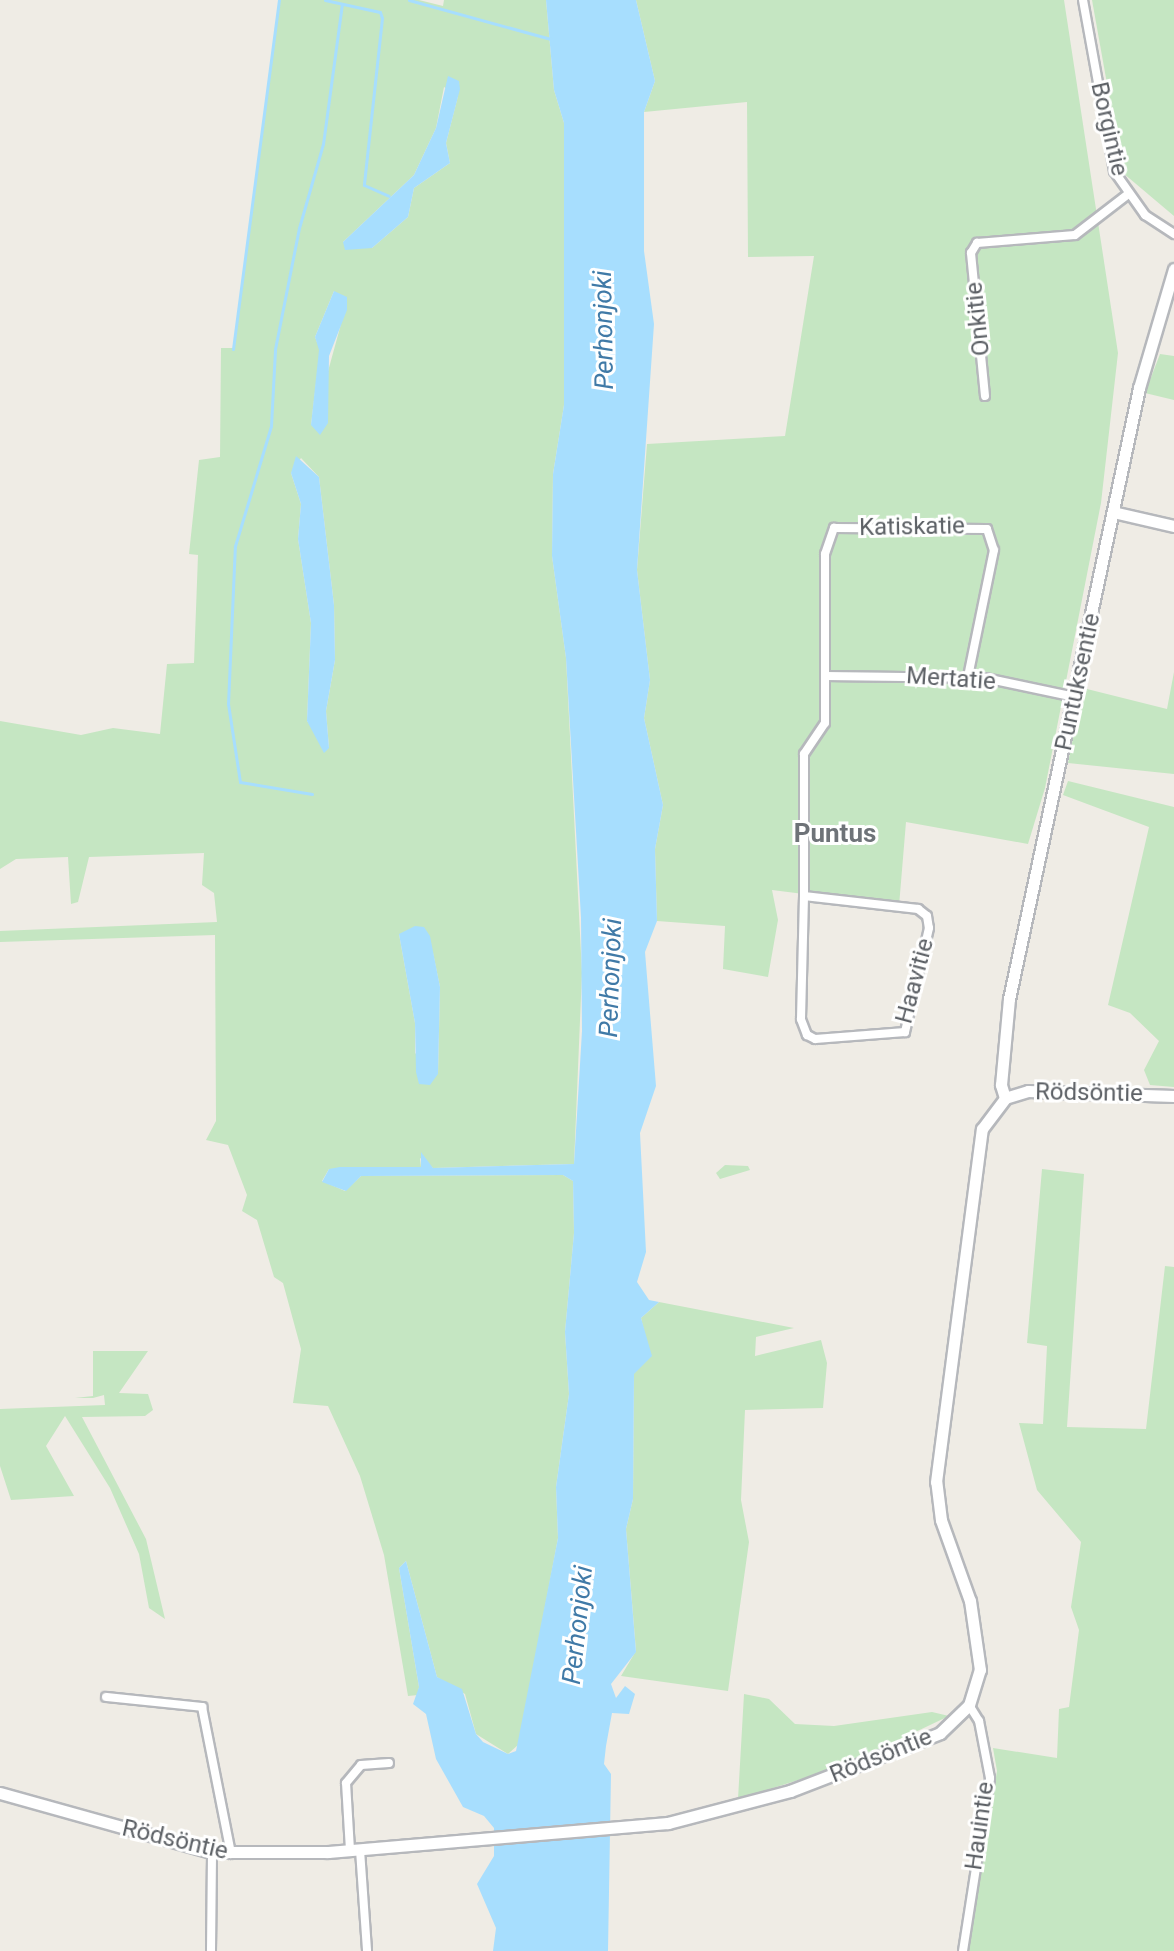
<!DOCTYPE html>
<html>
<head>
<meta charset="utf-8">
<style>
	body { margin:0 }
	#map { position:relative; width:1174px; height:1951px; overflow:hidden; background:#efece5; font-family:Roboto,sans-serif }
	div>[style] { position:absolute }
	.green>* { inset:0; background:#c5e6c2 }
	.water>* { inset:0; background:#a7defe }
	.stream>* { height:3px; margin:-1.5px; padding:0 1.5px; transform-origin:1.5px; border-radius:1.5px; background:#a7defe }
	.roads { filter:drop-shadow(2px 0 #b6b8bc) drop-shadow(-2px 0 #b6b8bc) drop-shadow(0 2px #b6b8bc) drop-shadow(0 -2px #b6b8bc) }
	.street>* { height:8px; margin:-4px; padding:0 4px; transform-origin:4px; border-radius:4px; background:#fff }
	.secondary>* { height:11px; margin:-5.5px; padding:0 5.5px; transform-origin:5.5px; border-radius:5.5px; background:#fff }
	span { translate:-50% -50%; white-space:nowrap; text-align:center; line-height:1.15; -webkit-text-stroke:6px #fff; paint-order:stroke }
	.street-label { font-size:24px; color:#5d6166 }
	.water-label { font-size:26px; color:#407aa7; font-style:italic }
	.neighbourhood-label { font-size:26px; color:#6e7378; font-weight:700 }
</style>
</head>
<body>
<div id="map">
	<div class="green">
		<i style="clip-path:polygon(evenodd,280px 0,419px 0,443px 6px,444px 0,546px 0,554px 90px,564px 123px,564px 405px,553px 474px,552px 556px,566px 658px,582px 973px,574px 1164px,433px 1168px,420px 1158px,421px 1167px,329px 1169px,322px 1181px,345px 1191px,361px 1176px,563px 1175px,573px 1181px,574px 1233px,565px 1332px,569px 1394px,556px 1487px,558px 1538px,519px 1744px,508px 1754px,476px 1734px,465px 1694px,437px 1677px,406px 1561px,399px 1568px,419px 1687px,418px 1695px,408px 1696px,384px 1555px,360px 1476px,328px 1406px,293px 1403px,301px 1349px,283px 1283px,274px 1277px,257px 1220px,242px 1211px,247px 1195px,228px 1145px,206px 1140px,216px 1121px,215px 935px,0 942px,0 931px,217px 922px,214px 893px,202px 885px,204px 853px,89px 857px,78px 902px,71px 904px,68px 857px,16px 859px,0 869px,0 721px,81px 735px,113px 728px,160px 734px,167px 664px,194px 663px,198px 555px,189px 554px,199px 460px,220px 457px,221px 348px,233px 348px,280px 0,444px 87px,458px 96px,446px 143px,450px 163px,414px 188px,408px 217px,372px 248px,343px 242px,414px 175px,436px 128px,444px 87px,280px 0,334px 291px,341px 324px,327px 375px,328px 423px,311px 425px,320px 350px,315px 337px,334px 291px,280px 0,301px 458px,319px 477px,334px 605px,335px 660px,326px 711px,329px 748px,307px 721px,311px 623px,298px 539px,301px 504px,291px 473px,301px 458px,280px 0,399px 934px,433px 953px,440px 987px,438px 1074px,415px 1053px,415px 1023px,399px 934px)"></i>
		<i style="clip-path:polygon(636px 0,1064px 0,1118px 353px,1101px 503px,1045px 788px,1028px 844px,906px 822px,899px 906px,772px 890px,778px 920px,768px 977px,723px 969px,725px 926px,657px 921px,655px 849px,663px 805px,644px 718px,650px 680px,637px 570px,647px 444px,785px 436px,814px 256px,748px 257px,747px 102px,644px 112px,655px 81px)"></i>
		<i style="clip-path:polygon(1092px 0,1174px 0,1174px 216px,1123px 173px)"></i>
		<i style="clip-path:polygon(1160px 354px,1174px 356px,1174px 400px,1145px 393px)"></i>
		<i style="clip-path:polygon(1174px 672px,1174px 774px,1068px 763px,1083px 688px,1167px 709px)"></i>
		<i style="clip-path:polygon(1068px 781px,1174px 807px,1174px 1087px,1150px 1085px,1144px 1070px,1159px 1041px,1130px 1013px,1108px 1005px,1149px 827px,1063px 795px)"></i>
		<i style="clip-path:polygon(725px 1165px,748px 1166px,750px 1170px,720px 1179px,716px 1173px)"></i>
		<i style="clip-path:polygon(1042px 1169px,1084px 1174px,1067px 1427px,1146px 1429px,1165px 1266px,1174px 1267px,1174px 1951px,968px 1951px,997px 1771px,993px 1748px,1057px 1758px,1059px 1709px,1069px 1707px,1079px 1630px,1071px 1607px,1081px 1542px,1037px 1490px,1019px 1423px,1043px 1424px,1047px 1346px,1027px 1343px)"></i>
		<i style="clip-path:polygon(659px 1302px,794px 1328px,756px 1337px,755px 1356px,821px 1340px,827px 1363px,823px 1408px,745px 1410px,741px 1500px,749px 1542px,728px 1691px,621px 1676px,636px 1651px,626px 1529px,633px 1499px,634px 1373px,645px 1335px,641px 1318px)"></i>
		<i style="clip-path:polygon(93px 1351px,148px 1351px,119px 1393px,148px 1394px,153px 1410px,145px 1416px,82px 1417px,146px 1539px,165px 1619px,149px 1608px,139px 1554px,110px 1488px,65px 1416px,46px 1446px,74px 1496px,11px 1500px,0 1466px,0 1409px,105px 1405px,104px 1395px,93px 1398px,75px 1398px,93px 1396px)"></i>
		<i style="clip-path:polygon(744px 1694px,769px 1699px,795px 1724px,834px 1726px,932px 1712px,949px 1716px,846px 1765px,738px 1799px)"></i>
	</div>
	<div class="water">
		<i style="clip-path:polygon(546px 0,636px 0,655px 81px,644px 112px,644px 251px,654px 324px,637px 570px,650px 680px,644px 718px,663px 805px,655px 849px,657px 921px,645px 952px,656px 1086px,640px 1133px,646px 1252px,637px 1282px,649px 1300px,659px 1302px,641px 1318px,652px 1356px,634px 1374px,633px 1499px,626px 1529px,636px 1652px,611px 1684px,616px 1698px,625px 1686px,635px 1694px,629px 1714px,612px 1713px,606px 1746px,604px 1764px,611px 1774px,608px 1951px,493px 1951px,496px 1928px,477px 1884px,494px 1856px,494px 1828px,484px 1816px,463px 1807px,436px 1759px,426px 1714px,413px 1704px,419px 1687px,399px 1568px,406px 1561px,437px 1677px,462px 1689px,476px 1734px,483px 1742px,508px 1754px,516px 1751px,558px 1538px,556px 1487px,569px 1394px,565px 1332px,574px 1233px,573px 1181px,563px 1175px,361px 1176px,346px 1191px,322px 1182px,329px 1169px,340px 1167px,421px 1167px,421px 1152px,433px 1168px,574px 1164px,582px 1031px,581px 918px,566px 658px,552px 556px,553px 474px,564px 405px,564px 123px,554px 90px)"></i>
		<i style="clip-path:polygon(448px 76px,459px 81px,460px 89px,446px 143px,450px 163px,414px 188px,408px 217px,372px 248px,345px 250px,343px 242px,414px 175px,436px 128px)"></i>
		<i style="clip-path:polygon(334px 291px,347px 297px,347px 310px,329px 356px,328px 423px,320px 435px,311px 425px,319px 350px,315px 337px)"></i>
		<i style="clip-path:polygon(296px 456px,319px 477px,334px 605px,335px 660px,326px 711px,329px 748px,324px 753px,307px 721px,311px 623px,298px 539px,301px 504px,291px 473px)"></i>
		<i style="clip-path:polygon(415px 926px,424px 927px,430px 936px,440px 987px,438px 1074px,430px 1085px,419px 1084px,416px 1072px,415px 1023px,399px 934px)"></i>
	</div>
	<div class="stream">
		<i style="left:325px;top:0;width:56px;rotate:12.3deg"></i>
		<i style="left:380px;top:12px;width:6px;rotate:72deg"></i>
		<i style="left:382px;top:18px;width:168px;rotate:96.2deg"></i>
		<i style="left:364px;top:185px;width:27px;rotate:24deg"></i>
		<i style="left:409px;top:0;width:147px;rotate:15.4deg"></i>
		<i style="left:233px;top:349px;width:352px;rotate:-82.5deg"></i>
		<i style="left:312px;top:794px;width:73px;rotate:-170.5deg"></i>
		<i style="left:240px;top:782px;width:79px;rotate:-98.7deg"></i>
		<i style="left:228px;top:704px;width:158px;rotate:-87.5deg"></i>
		<i style="left:235px;top:546px;width:125px;rotate:-73.3deg"></i>
		<i style="left:271px;top:426px;width:77px;rotate:-87deg"></i>
		<i style="left:275px;top:349px;width:123px;rotate:-78.8deg"></i>
		<i style="left:299px;top:228px;width:87px;rotate:-74.1deg"></i>
		<i style="left:323px;top:144px;width:141px;rotate:-82.3deg"></i>
	</div>
	<div class="roads">
		<div class="street">
			<i style="left:1083px;top:0;width:174px;rotate:79.7deg"></i>
			<i style="left:1114px;top:171px;width:54px;rotate:54.8deg"></i>
			<i style="left:1145px;top:215px;width:35px;rotate:33deg"></i>
			<i style="left:985px;top:396px;width:144px;rotate:-95.6deg"></i>
			<i style="left:971px;top:253px;width:12px;rotate:-59deg"></i>
			<i style="left:977px;top:243px;width:98px;rotate:-4.7deg"></i>
			<i style="left:1075px;top:235px;width:66px;rotate:-37.6deg"></i>
			<i style="left:825px;top:676px;width:160px;rotate:0.7deg"></i>
			<i style="left:985px;top:678px;width:92px;rotate:11.9deg"></i>
			<i style="left:804px;top:896px;width:142px;rotate:-90deg"></i>
			<i style="left:804px;top:754px;width:37px;rotate:-56deg"></i>
			<i style="left:825px;top:723px;width:169px;rotate:-90deg"></i>
			<i style="left:825px;top:554px;width:28px;rotate:-71deg"></i>
			<i style="left:834px;top:528px;width:153px;rotate:0.4deg"></i>
			<i style="left:987px;top:529px;width:22px;rotate:72deg"></i>
			<i style="left:994px;top:550px;width:130px;rotate:101.6deg"></i>
			<i style="left:804px;top:896px;width:115px;rotate:6.5deg"></i>
			<i style="left:918px;top:909px;width:11px;rotate:38deg"></i>
			<i style="left:927px;top:916px;width:12px;rotate:81deg"></i>
			<i style="left:929px;top:928px;width:107px;rotate:103deg"></i>
			<i style="left:905px;top:1032px;width:90px;rotate:175.6deg"></i>
			<i style="left:815px;top:1039px;width:9px;rotate:-153deg"></i>
			<i style="left:807px;top:1035px;width:17px;rotate:-111deg"></i>
			<i style="left:801px;top:1019px;width:123px;rotate:-88.6deg"></i>
			<i style="left:106px;top:1697px;width:97px;rotate:5.9deg"></i>
			<i style="left:202px;top:1707px;width:150px;rotate:78.8deg"></i>
			<i style="left:350px;top:1850px;width:67px;rotate:-93.4deg"></i>
			<i style="left:346px;top:1783px;width:23px;rotate:-50deg"></i>
			<i style="left:361px;top:1765px;width:28px;rotate:-4deg"></i>
			<i style="left:360px;top:1850px;width:101px;rotate:86deg"></i>
			<i style="left:211px;top:1951px;width:99px;rotate:-89.4deg"></i>
			<i style="left:963px;top:1951px;width:175px;rotate:-81.1deg"></i>
			<i style="left:990px;top:1778px;width:58px;rotate:-100.9deg"></i>
			<i style="left:979px;top:1721px;width:19px;rotate:-122deg"></i>
		</div>
		<div class="secondary">
			<i style="left:1113px;top:512px;width:63px;rotate:12.9deg"></i>
			<i style="left:1005px;top:1098px;width:14px;rotate:-107deg"></i>
			<i style="left:1001px;top:1085px;width:86px;rotate:-84.7deg"></i>
			<i style="left:1009px;top:999px;width:625px;rotate:-77.99deg"></i>
			<i style="left:1139px;top:388px;width:124px;rotate:-73.6deg"></i>
			<i style="left:0;top:1793px;width:220px;rotate:15.6deg"></i>
			<i style="left:212px;top:1852px;width:116px"></i>
			<i style="left:328px;top:1852px;width:341px;rotate:-4.9deg"></i>
			<i style="left:668px;top:1823px;width:126px;rotate:-14.7deg"></i>
			<i style="left:790px;top:1791px;width:161px;rotate:-21.1deg"></i>
			<i style="left:940px;top:1733px;width:40px;rotate:-44deg"></i>
			<i style="left:969px;top:1705px;width:37px;rotate:-73deg"></i>
			<i style="left:980px;top:1670px;width:70px;rotate:-98.2deg"></i>
			<i style="left:970px;top:1601px;width:86px;rotate:-109.7deg"></i>
			<i style="left:941px;top:1520px;width:38px;rotate:-97deg"></i>
			<i style="left:936px;top:1482px;width:356px;rotate:-82.6deg"></i>
			<i style="left:982px;top:1129px;width:39px;rotate:-53deg"></i>
			<i style="left:1005px;top:1098px;width:24px;rotate:-17deg"></i>
			<i style="left:1028px;top:1091px;width:146px;rotate:2deg"></i>
		</div>
	</div>
	<div class="street-label">
		<span style="left:1109px;top:129px;rotate:77deg">Borgintie</span>
		<span style="left:978px;top:319px;rotate:-96deg">Onkitie</span>
		<span style="left:912px;top:527px;rotate:-1deg">Katiskatie</span>
		<span style="left:951px;top:679px;rotate:4deg">Mertatie</span>
		<span style="left:1078px;top:682px;rotate:-78deg">Puntuksentie</span>
		<span style="left:915px;top:981px;rotate:-75deg">Haavitie</span>
		<span style="left:1089px;top:1093px;rotate:1deg">Rödsöntie</span>
		<span style="left:881px;top:1756px;rotate:-22deg">Rödsöntie</span>
		<span style="left:980px;top:1826px;rotate:-82deg">Hauintie</span>
		<span style="left:175px;top:1840px;rotate:13deg">Rödsöntie</span>
	</div>
	<div class="water-label">
		<span style="left:604px;top:330px;rotate:-91deg">Perhonjoki</span>
		<span style="left:611px;top:978px;rotate:-88deg">Perhonjoki</span>
		<span style="left:578px;top:1625px;rotate:-84deg">Perhonjoki</span>
	</div>
	<div class="neighbourhood-label">
		<span style="left:835px;top:834px">Puntus</span>
	</div>
</div>
</body>
</html>
